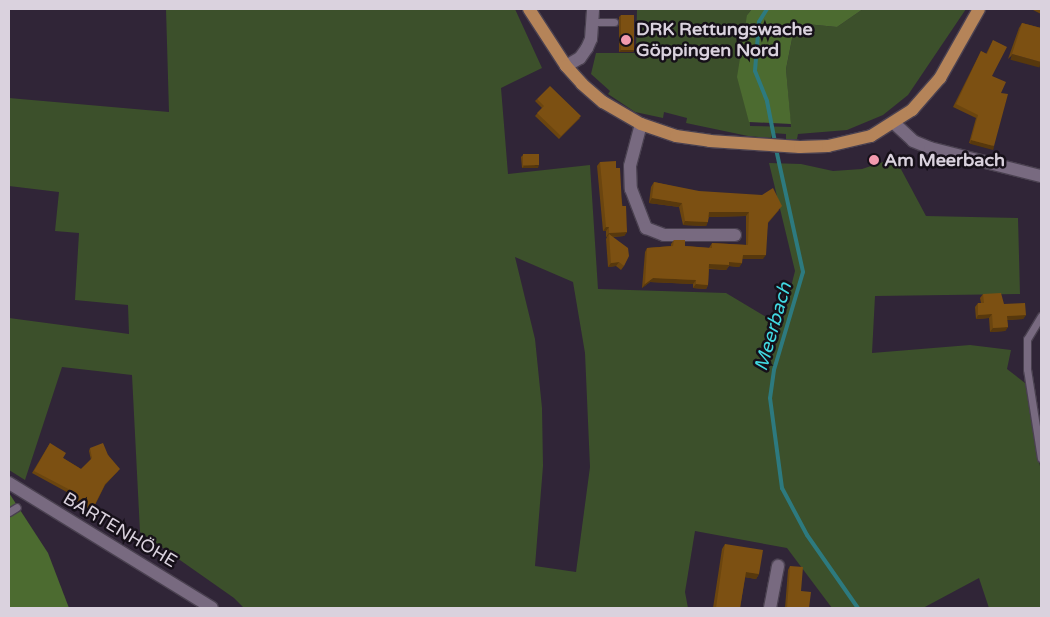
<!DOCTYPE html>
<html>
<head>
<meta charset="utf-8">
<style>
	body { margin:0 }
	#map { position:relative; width:1050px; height:617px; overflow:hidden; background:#302537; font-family:"Varela Round",sans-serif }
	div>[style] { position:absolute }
	.green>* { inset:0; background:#3c502b }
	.forest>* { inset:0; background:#4c6b30 }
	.stream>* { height:4px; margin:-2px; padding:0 2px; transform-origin:2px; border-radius:2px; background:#2d7a7f }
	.roads { filter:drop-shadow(1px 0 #4a4150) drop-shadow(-1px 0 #4a4150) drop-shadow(0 1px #4a4150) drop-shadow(0 -1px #4a4150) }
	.lane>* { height:7px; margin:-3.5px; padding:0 3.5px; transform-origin:3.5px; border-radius:3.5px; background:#786a80 }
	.street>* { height:12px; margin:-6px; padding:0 6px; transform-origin:6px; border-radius:6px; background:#786a80 }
	.secondary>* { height:12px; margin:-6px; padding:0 6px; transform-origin:6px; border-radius:6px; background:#786a80 }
	.primary>* { height:12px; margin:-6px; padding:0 6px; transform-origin:6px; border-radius:6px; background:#b58459 }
	.wall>* { inset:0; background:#6b450f }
	.shaded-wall>* { inset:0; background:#57380d; transform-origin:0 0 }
	.building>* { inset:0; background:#7c5012; transform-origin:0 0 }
	.dots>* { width:14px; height:14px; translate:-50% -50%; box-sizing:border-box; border:2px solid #161019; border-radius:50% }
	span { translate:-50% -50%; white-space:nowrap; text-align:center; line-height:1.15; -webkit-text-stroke:5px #161019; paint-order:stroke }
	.poi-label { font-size:18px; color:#dad2de; font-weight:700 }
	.left { translate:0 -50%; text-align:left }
	.street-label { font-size:18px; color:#dad2de }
	.water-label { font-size:19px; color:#41d9e2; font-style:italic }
	.frame { position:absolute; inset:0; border:10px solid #dad2de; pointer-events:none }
</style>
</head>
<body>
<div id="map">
	<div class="green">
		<i style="clip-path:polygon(evenodd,166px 9px,515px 9px,542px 68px,501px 88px,508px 174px,590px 165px,598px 289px,726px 293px,781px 326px,795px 271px,769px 163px,801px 164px,833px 171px,862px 169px,895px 158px,926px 216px,1018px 218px,1020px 294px,875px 296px,872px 353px,970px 345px,1011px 350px,1007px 369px,1025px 383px,1041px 472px,1041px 608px,989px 608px,979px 578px,923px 608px,832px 608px,787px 548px,695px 531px,685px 592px,688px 608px,244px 608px,234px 598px,140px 532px,132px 375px,62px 367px,25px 480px,9px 470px,9px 318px,129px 334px,128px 305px,75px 300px,79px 233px,55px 231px,59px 192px,9px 186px,9px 98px,169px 112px,166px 9px,515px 257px,573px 282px,585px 353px,590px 467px,576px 572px,535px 566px,543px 466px,542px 408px,535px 339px,515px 257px)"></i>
		<i style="clip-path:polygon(637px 9px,752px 9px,747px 15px,750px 126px,791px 127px,786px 69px,792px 39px,806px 24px,837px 27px,863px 9px,966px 9px,908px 95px,883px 115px,847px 130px,798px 134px,797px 139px,786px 139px,786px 134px,772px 133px,771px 138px,748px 136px,686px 123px,687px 118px,664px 112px,663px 118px,635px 112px,608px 94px,610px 91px,591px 74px,596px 53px,636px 53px)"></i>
	</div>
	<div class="forest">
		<i style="clip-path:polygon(752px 9px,863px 9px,837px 27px,806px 24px,792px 39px,786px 69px,791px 124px,749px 122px,737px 77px,747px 15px)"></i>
		<i style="clip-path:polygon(9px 493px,48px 553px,69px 608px,9px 608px)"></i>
	</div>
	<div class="stream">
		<i style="left:767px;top:9px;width:15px;rotate:122deg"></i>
		<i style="left:759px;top:22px;width:49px;rotate:94.7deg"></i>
		<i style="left:755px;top:71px;width:32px;rotate:68deg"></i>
		<i style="left:767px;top:101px;width:42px;rotate:79deg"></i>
		<i style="left:776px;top:149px;width:126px;rotate:77.6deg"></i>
		<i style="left:803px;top:272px;width:102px;rotate:106.5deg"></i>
		<i style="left:774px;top:370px;width:28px;rotate:98deg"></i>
		<i style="left:770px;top:398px;width:91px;rotate:82.4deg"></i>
		<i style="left:782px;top:488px;width:53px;rotate:62deg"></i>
		<i style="left:807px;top:535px;width:89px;rotate:55.1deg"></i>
	</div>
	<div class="roads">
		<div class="lane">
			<i style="left:593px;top:22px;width:21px"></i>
			<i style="left:1041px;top:316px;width:27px;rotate:121deg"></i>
			<i style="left:1027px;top:339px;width:30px;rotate:90deg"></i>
			<i style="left:1027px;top:369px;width:90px;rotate:81.1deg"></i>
			<i style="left:9px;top:512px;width:9px;rotate:-32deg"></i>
		</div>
		<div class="street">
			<i style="left:566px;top:66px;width:16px;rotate:-30deg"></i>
			<i style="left:580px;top:58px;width:12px;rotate:-55deg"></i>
			<i style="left:587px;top:48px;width:10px;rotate:-66deg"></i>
			<i style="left:591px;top:39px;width:30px;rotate:-86deg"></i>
			<i style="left:641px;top:124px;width:43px;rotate:104.7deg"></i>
			<i style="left:630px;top:166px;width:23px;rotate:88deg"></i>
			<i style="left:631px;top:189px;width:42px;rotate:69deg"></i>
			<i style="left:646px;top:228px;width:19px;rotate:21deg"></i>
			<i style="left:664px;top:235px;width:71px"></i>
			<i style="left:9px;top:483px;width:238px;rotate:31.6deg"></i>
			<i style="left:770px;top:608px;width:43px;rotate:-79.2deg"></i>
		</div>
		<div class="secondary">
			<i style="left:894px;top:123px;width:26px;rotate:43deg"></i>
			<i style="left:913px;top:141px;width:18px;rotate:22deg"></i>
			<i style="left:930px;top:148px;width:114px;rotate:14.2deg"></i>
		</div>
		<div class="primary">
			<i style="left:529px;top:9px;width:68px;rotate:57deg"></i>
			<i style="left:566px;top:66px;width:24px;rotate:48deg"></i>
			<i style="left:582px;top:84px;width:28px;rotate:41deg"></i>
			<i style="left:603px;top:102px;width:44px;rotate:30.1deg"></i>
			<i style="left:641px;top:124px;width:37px;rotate:19deg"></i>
			<i style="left:676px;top:136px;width:34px;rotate:8deg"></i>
			<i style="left:710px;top:141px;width:90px;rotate:3.8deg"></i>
			<i style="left:800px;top:147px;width:28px;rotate:-2deg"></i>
			<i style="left:828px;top:146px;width:44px;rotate:-13.1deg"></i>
			<i style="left:871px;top:136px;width:49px;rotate:-32.4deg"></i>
			<i style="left:912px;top:110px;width:43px;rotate:-48.8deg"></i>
			<i style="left:940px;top:78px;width:79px;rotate:-60.5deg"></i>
		</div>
	</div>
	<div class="wall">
		<i style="clip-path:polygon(1031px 9px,1041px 9px,1041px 14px)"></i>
		<i style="clip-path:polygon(621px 15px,634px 50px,633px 52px,619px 52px,619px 17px)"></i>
		<i style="clip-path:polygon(1022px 23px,1041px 28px,1008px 59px,1019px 28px)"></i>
		<i style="clip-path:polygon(993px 40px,992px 76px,1001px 93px,992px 149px,969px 143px,976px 118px,953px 107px,981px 51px,986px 54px)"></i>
		<i style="clip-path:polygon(537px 99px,580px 118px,559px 139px,535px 116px,542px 108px,535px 101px)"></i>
		<i style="clip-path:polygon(523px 155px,538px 168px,522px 168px,521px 157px)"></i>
		<i style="clip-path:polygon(600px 162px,616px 168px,627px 232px,624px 236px,613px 237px,624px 266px,621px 270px,616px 266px,608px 267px,606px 239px,607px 237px,606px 237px,606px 231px,603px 231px,597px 166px)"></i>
		<i style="clip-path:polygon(654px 182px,779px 210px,768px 223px,763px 259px,742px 259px,742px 263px,739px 267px,729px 266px,726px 270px,709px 269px,708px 285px,706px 289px,693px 288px,693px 284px,650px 282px,642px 288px,645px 252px,647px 248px,671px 246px,671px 244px,674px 240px,685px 246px,709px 248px,712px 243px,746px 245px,746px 216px,709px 217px,706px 226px,683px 225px,679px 207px,649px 203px,651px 187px)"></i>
		<i style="clip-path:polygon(1041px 214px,1041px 231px,1040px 218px)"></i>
		<i style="clip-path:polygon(983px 294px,1004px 304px,1026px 315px,1023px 319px,1007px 320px,1008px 327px,1005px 331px,990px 332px,989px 318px,976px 319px,975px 307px,978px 303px,981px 303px,980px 298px)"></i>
		<i style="clip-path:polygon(50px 443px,63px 458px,81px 469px,91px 460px,89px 451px,90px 448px,108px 455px,118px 471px,105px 485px,92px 511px,77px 503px,74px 496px,32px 473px)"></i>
		<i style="clip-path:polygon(725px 544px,759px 574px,756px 579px,745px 577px,740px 608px,713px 608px,722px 549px)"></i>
		<i style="clip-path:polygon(790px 566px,801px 591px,809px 608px,785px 608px,788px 570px)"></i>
	</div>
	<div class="shaded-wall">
		<i style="clip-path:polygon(621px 50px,634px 50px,633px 52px,619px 52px)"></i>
		<i style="left:1012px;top:54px;width:30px;height:6px;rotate:15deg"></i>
		<i style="left:971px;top:140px;width:24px;height:4px;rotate:15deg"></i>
		<i style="clip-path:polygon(539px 165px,538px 168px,522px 168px,524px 166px)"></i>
		<i style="clip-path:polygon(652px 198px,682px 203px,679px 207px,649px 203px)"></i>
		<i style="clip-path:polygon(709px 212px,749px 212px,746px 216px,706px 217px)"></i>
		<i style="clip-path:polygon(685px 221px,708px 222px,706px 226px,683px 225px)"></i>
		<i style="clip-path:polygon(606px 227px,609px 227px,606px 231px,603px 231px)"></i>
		<i style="clip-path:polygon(627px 232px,624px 236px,610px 237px,609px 234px,607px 237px,606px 237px,609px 233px)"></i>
		<i style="clip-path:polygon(743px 255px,766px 255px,763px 259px,740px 259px)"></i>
		<i style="clip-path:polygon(619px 262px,616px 266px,608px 267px,611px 263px)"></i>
		<i style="clip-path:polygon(729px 262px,742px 263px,739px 267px,729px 266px,726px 270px,706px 268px,709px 264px)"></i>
		<i style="clip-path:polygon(653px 278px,696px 280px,693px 284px,650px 282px,642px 288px,645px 284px)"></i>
		<i style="clip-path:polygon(696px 284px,708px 285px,706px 289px,693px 288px)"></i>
		<i style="clip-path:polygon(992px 314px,989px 318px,976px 319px,978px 315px)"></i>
		<i style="clip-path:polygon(1026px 315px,1023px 319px,1004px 320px,1007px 316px)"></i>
		<i style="clip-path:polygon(1008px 327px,1005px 331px,990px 332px,993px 328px)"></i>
		<i style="clip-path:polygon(746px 572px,759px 574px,756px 579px,743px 577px)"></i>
	</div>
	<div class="building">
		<i style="left:621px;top:15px;width:13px;height:35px"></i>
		<i style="clip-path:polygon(1022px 23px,1041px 28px,1041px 62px,1012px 54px)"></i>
		<i style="clip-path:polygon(993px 40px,1007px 47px,992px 76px,1006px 82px,1001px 93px,1008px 94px,994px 146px,971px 140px,978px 115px,956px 104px,981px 51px,987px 54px)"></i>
		<i style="clip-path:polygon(550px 86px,581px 116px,561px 136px,537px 113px,544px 106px,537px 99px)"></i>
		<i style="left:539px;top:154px;width:11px;height:16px;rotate:90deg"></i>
		<i style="clip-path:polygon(616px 161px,616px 168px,620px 168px,622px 206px,626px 206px,627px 232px,609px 233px,609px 227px,606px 227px,600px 162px)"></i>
		<i style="clip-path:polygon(654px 182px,699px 191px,762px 195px,773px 188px,782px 206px,768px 222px,766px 255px,743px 255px,742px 263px,729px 262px,729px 265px,709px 264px,708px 285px,696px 284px,696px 280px,653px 278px,645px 284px,647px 248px,673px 246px,674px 240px,685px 240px,685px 246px,712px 248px,712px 243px,748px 245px,749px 212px,709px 212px,708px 222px,685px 221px,682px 203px,652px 198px)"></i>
		<i style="clip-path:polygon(609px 234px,628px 248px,629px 256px,624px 266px,619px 262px,611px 263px)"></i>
		<i style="clip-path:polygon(1001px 293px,1004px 304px,1025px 303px,1026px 315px,1007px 316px,1008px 327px,993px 328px,992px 314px,978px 315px,978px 303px,984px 303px,983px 294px)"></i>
		<i style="clip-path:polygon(50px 443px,66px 453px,63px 458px,81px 469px,92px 458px,90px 448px,103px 443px,108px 455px,120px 469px,105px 484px,93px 508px,79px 501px,76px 493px,34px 471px)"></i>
		<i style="clip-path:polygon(725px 544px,763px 550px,759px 574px,746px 572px,740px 608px,716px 608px)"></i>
		<i style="clip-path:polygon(790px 566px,803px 567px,801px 591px,811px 592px,809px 608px,787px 608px)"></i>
	</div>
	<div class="dots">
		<i style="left:626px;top:40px;background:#f29aae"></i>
		<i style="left:874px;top:160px;background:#f29aae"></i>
	</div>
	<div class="poi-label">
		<span class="left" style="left:636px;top:40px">DRK Rettungswache<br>Göppingen Nord</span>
		<span class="left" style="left:884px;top:160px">Am Meerbach</span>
	</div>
	<div class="street-label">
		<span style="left:120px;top:530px;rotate:31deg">BARTENHÖHE</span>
	</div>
	<div class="water-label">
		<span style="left:774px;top:327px;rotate:-74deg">Meerbach</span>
	</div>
	<div class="frame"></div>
</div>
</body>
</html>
